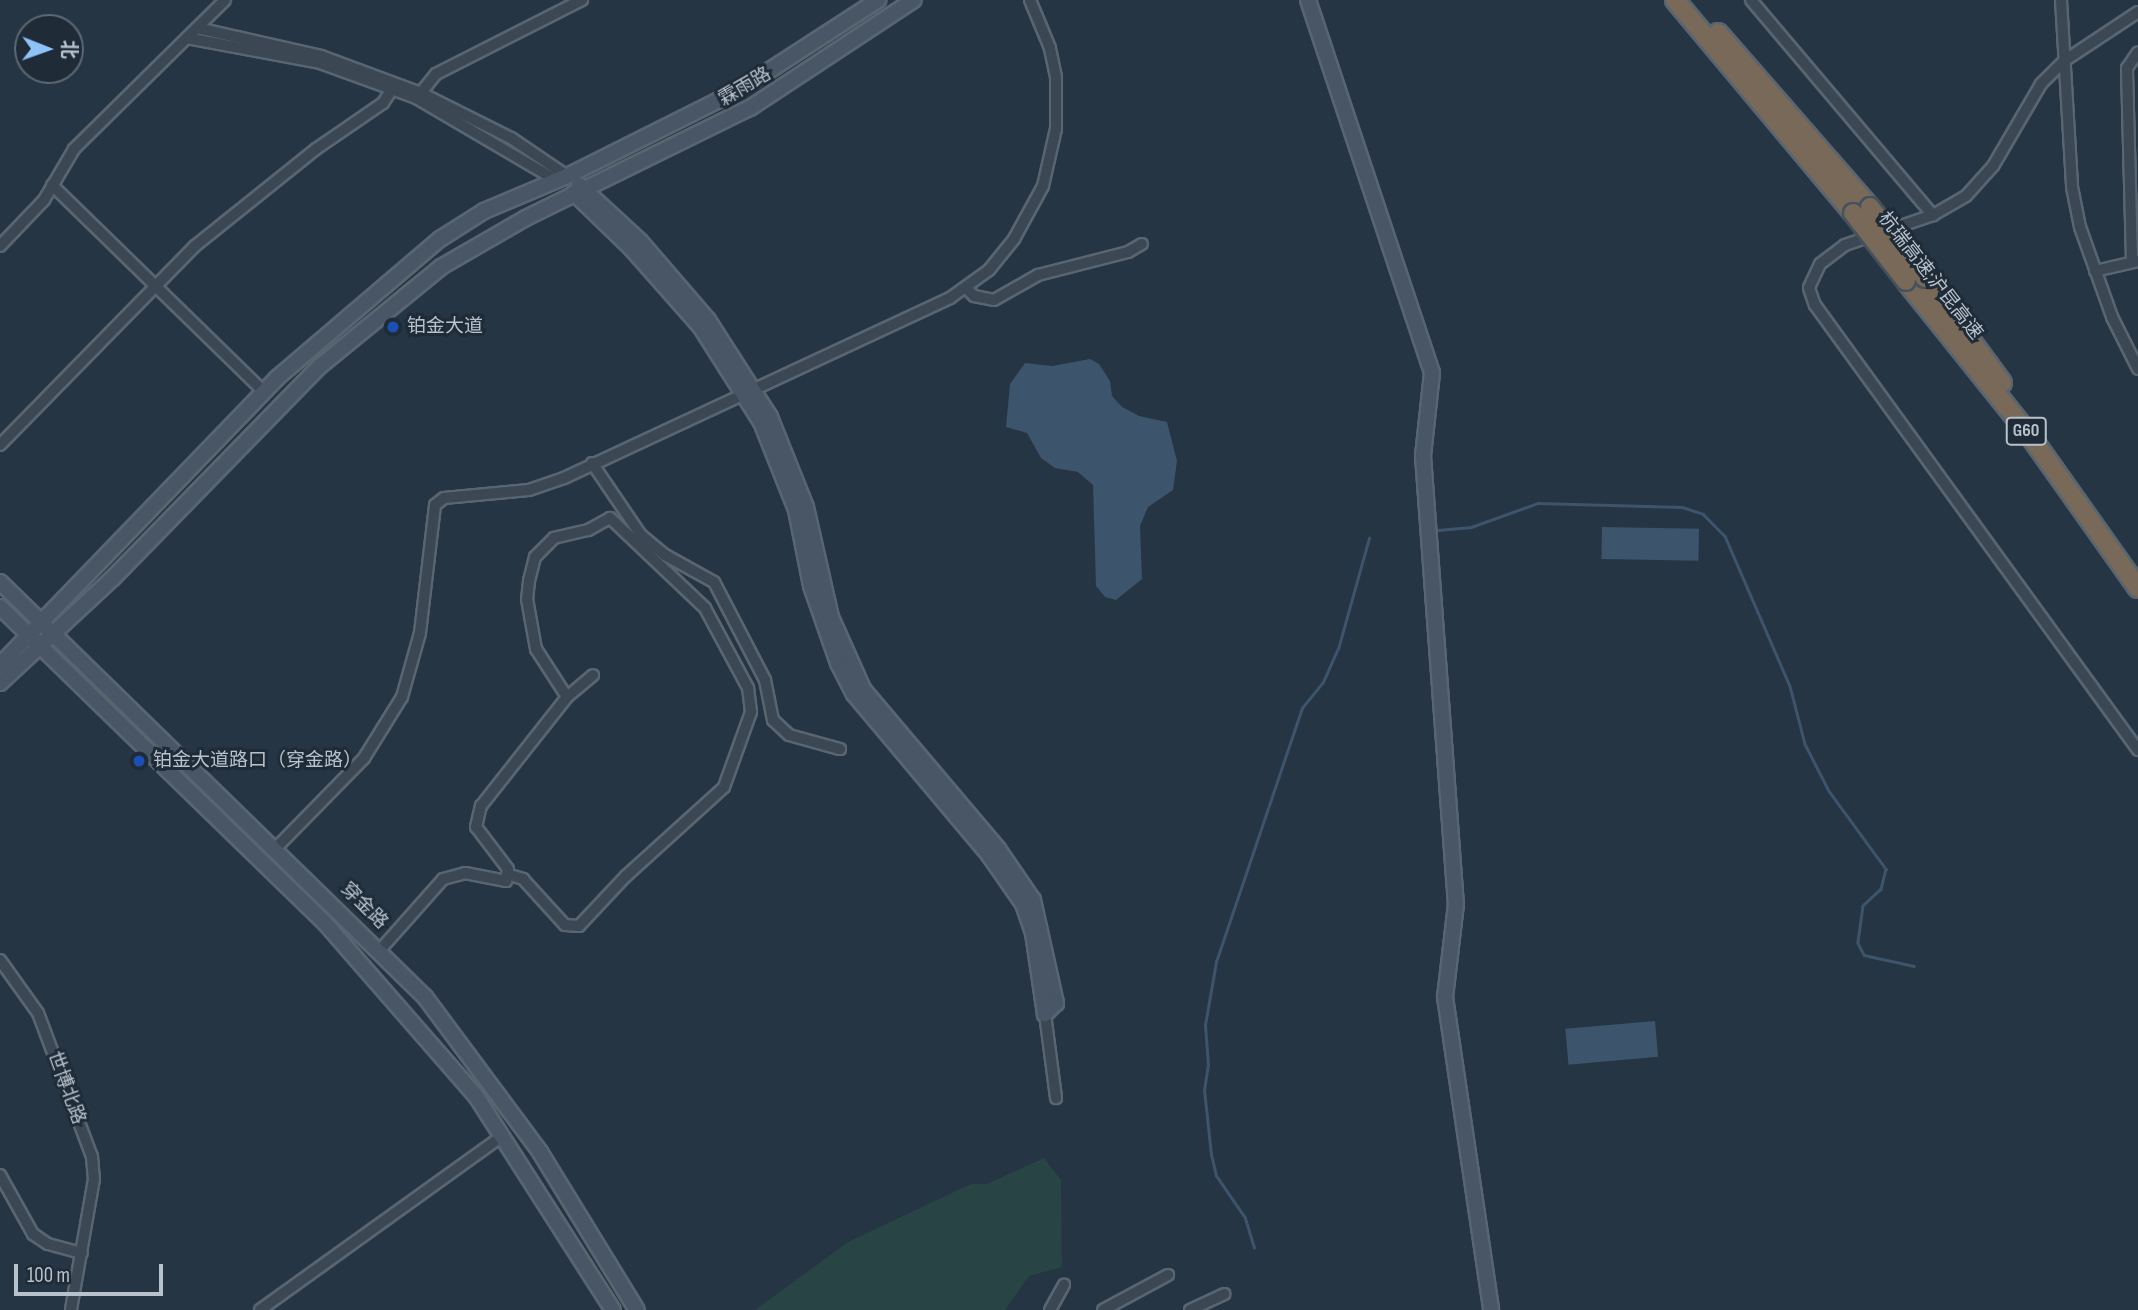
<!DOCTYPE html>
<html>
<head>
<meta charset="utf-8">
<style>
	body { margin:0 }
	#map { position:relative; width:2138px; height:1310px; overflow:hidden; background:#263543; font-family:"Sofia Sans Condensed","Noto Sans SC",sans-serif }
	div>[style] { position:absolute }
	.green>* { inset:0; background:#284444 }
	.water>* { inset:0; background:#3c546c; transform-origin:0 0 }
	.stream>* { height:2.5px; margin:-1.25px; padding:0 1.25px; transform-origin:1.25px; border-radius:1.25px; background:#3c546c }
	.roads { filter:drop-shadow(2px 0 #596570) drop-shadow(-2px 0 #596570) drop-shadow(0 2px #596570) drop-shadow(0 -2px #596570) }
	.street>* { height:10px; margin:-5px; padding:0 5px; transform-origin:5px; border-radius:5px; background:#3b4753 }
	.secondary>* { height:14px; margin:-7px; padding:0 7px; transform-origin:7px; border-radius:7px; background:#495666 }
	.highway>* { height:18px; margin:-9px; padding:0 9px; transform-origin:9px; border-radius:9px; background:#796958 }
	.bridges { filter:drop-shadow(2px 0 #45525d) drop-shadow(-2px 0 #45525d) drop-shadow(0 2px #45525d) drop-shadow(0 -2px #45525d) }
	.highway-bridge>* { height:18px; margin:-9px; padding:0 9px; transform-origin:9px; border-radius:9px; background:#796958 }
	.dots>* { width:19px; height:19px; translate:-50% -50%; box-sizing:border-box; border:4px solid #1f2c38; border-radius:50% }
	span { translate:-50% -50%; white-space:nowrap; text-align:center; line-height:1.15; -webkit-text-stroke:6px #1f2c38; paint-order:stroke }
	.shield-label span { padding:2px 5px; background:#1f2c38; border:2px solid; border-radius:5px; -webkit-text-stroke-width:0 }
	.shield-label { font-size:18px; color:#b8c2cd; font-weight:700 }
	.street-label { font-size:19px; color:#b8c2cd }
	.poi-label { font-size:19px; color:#b8c2cd }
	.left { translate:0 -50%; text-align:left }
	.north { position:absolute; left:14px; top:14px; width:70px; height:70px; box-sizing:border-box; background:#1f2c38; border:2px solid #5c6874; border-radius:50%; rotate:91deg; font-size:19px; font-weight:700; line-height:28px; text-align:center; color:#b8c2cd }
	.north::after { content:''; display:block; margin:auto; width:24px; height:32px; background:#8fc2fb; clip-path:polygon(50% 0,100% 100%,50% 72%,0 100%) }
	.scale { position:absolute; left:14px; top:1264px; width:149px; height:32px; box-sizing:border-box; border:4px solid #b8c2cd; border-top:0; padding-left:9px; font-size:21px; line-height:24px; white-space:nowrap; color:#b8c2cd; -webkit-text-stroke:5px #1f2c38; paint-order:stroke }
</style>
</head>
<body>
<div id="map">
	<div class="green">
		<i style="clip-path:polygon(1044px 1158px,1061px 1180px,1062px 1267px,1029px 1276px,1005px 1310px,755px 1310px,848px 1242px,971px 1184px,987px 1184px)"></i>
	</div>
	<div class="water">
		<i style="clip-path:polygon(1090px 359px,1099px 364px,1110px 381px,1112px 396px,1122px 407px,1139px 416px,1167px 422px,1177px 461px,1173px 490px,1148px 507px,1140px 526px,1142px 579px,1116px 600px,1105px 597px,1096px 586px,1093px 485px,1078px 472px,1055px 468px,1041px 458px,1027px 433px,1006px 427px,1010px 384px,1025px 363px,1052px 366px)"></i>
		<i style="left:1602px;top:527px;width:97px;height:32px;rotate:1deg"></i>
		<i style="left:1655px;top:1021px;width:36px;height:90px;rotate:85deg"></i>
	</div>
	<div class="stream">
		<i style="left:1438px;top:530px;width:33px;rotate:-5deg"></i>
		<i style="left:1471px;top:527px;width:71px;rotate:-19.7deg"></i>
		<i style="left:1538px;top:503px;width:144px;rotate:1.6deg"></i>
		<i style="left:1682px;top:507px;width:22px;rotate:18deg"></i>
		<i style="left:1703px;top:514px;width:31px;rotate:45deg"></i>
		<i style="left:1725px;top:536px;width:163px;rotate:66.6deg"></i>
		<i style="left:1790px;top:686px;width:60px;rotate:75.5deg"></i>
		<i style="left:1805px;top:744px;width:53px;rotate:62.9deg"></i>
		<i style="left:1829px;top:791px;width:97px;rotate:53.8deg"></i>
		<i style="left:1886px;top:869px;width:21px;rotate:104deg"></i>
		<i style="left:1881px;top:889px;width:25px;rotate:137deg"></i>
		<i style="left:1863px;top:906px;width:37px;rotate:98deg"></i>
		<i style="left:1858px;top:943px;width:13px;rotate:63deg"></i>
		<i style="left:1864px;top:955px;width:51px;rotate:12.4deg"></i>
		<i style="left:1254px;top:1248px;width:31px;rotate:-107deg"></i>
		<i style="left:1245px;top:1218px;width:51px;rotate:-124.6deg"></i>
		<i style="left:1216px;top:1176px;width:22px;rotate:-103deg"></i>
		<i style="left:1211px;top:1155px;width:65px;rotate:-96.1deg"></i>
		<i style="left:1204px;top:1090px;width:25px;rotate:-81deg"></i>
		<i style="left:1208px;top:1065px;width:40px;rotate:-94.3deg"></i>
		<i style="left:1205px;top:1025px;width:64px;rotate:-80.1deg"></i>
		<i style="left:1216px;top:962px;width:268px;rotate:-71.3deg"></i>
		<i style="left:1302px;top:708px;width:33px;rotate:-51deg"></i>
		<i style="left:1323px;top:682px;width:36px;rotate:-66deg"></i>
		<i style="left:1338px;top:649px;width:115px;rotate:-74.4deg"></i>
	</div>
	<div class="roads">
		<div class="street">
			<i style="left:1751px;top:0;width:282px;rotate:49.8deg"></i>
			<i style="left:2061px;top:0;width:187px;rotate:86.6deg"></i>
			<i style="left:2072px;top:187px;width:41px;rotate:78.7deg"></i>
			<i style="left:2080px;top:227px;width:96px;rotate:70.4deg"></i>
			<i style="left:2112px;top:317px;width:58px;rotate:63.4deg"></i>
			<i style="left:2138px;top:12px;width:89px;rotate:146.5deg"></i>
			<i style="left:2064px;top:61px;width:33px;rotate:135deg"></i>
			<i style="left:2041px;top:84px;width:95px;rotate:120.3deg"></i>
			<i style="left:1993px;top:166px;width:40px;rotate:132deg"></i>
			<i style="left:1966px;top:196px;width:38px;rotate:150deg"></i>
			<i style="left:1933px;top:215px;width:93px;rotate:161.2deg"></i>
			<i style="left:1845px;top:245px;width:31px;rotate:143deg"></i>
			<i style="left:1820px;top:264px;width:26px;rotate:115deg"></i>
			<i style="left:1809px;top:288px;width:18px;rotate:71deg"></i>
			<i style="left:1815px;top:305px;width:550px;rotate:54.03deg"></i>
			<i style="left:197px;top:28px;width:127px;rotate:12.7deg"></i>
			<i style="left:321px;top:56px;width:107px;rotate:20.3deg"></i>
			<i style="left:421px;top:93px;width:101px;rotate:26.6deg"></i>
			<i style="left:511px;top:138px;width:68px;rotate:34.2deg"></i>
			<i style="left:187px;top:38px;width:135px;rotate:10.6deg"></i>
			<i style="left:320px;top:63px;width:102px;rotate:20deg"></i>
			<i style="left:416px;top:98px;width:162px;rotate:30.4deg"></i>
			<i style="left:419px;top:95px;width:27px;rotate:-51deg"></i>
			<i style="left:436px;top:74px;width:164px;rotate:-26.9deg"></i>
			<i style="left:52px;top:185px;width:296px;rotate:44.3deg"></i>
			<i style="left:0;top:246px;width:64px;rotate:-46.3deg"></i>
			<i style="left:44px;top:200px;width:59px;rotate:-59.5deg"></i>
			<i style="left:74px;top:149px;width:212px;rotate:-44.6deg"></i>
			<i style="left:2132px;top:261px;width:193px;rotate:-91.5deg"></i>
			<i style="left:2127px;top:68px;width:19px;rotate:-55deg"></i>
			<i style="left:2095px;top:271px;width:44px;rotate:-13.1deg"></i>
			<i style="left:966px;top:288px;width:11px;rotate:45deg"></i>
			<i style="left:974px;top:296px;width:20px;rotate:11deg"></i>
			<i style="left:994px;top:300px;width:51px;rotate:-29.6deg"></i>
			<i style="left:1038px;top:275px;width:93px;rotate:-14.3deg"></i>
			<i style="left:1128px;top:252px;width:16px;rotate:-30deg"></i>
			<i style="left:0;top:445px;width:279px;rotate:-45.6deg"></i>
			<i style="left:195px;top:246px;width:155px;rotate:-38.7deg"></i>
			<i style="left:316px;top:149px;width:81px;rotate:-34.5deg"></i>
			<i style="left:383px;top:103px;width:17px;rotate:-57deg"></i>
			<i style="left:592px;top:463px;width:87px;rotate:55.8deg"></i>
			<i style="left:641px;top:535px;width:31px;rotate:40deg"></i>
			<i style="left:665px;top:555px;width:56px;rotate:28.9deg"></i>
			<i style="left:714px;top:582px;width:110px;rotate:62.5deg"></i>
			<i style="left:765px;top:680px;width:41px;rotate:78.7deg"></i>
			<i style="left:773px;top:720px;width:22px;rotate:43deg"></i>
			<i style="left:789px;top:735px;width:53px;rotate:15.4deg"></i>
			<i style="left:276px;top:848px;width:126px;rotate:-45.6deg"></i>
			<i style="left:364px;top:758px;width:72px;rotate:-58.1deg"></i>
			<i style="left:402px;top:697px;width:66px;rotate:-74.3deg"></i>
			<i style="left:420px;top:633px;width:129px;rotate:-83.3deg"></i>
			<i style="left:435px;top:505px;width:11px;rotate:-38deg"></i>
			<i style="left:444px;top:498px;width:85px;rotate:-5.4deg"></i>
			<i style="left:529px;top:490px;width:37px;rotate:-19deg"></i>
			<i style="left:564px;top:478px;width:426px;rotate:-25deg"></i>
			<i style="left:950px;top:298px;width:48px;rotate:-35.7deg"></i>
			<i style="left:989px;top:270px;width:40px;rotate:-51deg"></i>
			<i style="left:1014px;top:239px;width:60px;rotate:-61.3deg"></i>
			<i style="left:1043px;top:186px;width:58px;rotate:-77.2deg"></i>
			<i style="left:1056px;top:129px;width:52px;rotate:-90deg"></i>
			<i style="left:1056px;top:77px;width:30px;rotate:-102deg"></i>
			<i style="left:1050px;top:48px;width:52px;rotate:-112.6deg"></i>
			<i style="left:510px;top:875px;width:14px;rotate:17deg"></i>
			<i style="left:523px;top:879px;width:62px;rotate:47.6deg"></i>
			<i style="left:565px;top:925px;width:14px;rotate:4deg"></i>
			<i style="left:579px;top:926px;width:69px;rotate:-46.8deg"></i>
			<i style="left:626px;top:876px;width:132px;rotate:-42.2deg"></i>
			<i style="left:724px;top:787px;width:80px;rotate:-70.2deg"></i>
			<i style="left:751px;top:712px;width:24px;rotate:-97deg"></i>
			<i style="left:748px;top:688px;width:91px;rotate:-118.3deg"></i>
			<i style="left:705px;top:608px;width:131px;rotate:-136.5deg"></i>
			<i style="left:610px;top:518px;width:25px;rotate:151deg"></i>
			<i style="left:588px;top:530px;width:35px;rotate:167deg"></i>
			<i style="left:554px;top:538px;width:27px;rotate:135deg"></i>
			<i style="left:535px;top:557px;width:25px;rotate:104deg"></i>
			<i style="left:529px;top:581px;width:18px;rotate:96deg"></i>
			<i style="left:527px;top:599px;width:51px;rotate:79.8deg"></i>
			<i style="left:536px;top:649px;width:57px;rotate:57.1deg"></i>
			<i style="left:380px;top:950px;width:95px;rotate:-48.4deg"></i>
			<i style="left:443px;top:879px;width:23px;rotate:-15deg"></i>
			<i style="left:465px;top:873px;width:42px;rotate:11deg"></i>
			<i style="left:506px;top:881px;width:12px;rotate:-81deg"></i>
			<i style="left:508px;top:869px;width:53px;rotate:-127.3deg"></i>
			<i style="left:476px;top:827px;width:22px;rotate:-77deg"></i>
			<i style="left:481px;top:806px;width:139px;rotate:-51.7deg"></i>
			<i style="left:567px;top:697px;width:34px;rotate:-40deg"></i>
			<i style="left:0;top:960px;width:65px;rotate:54.4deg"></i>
			<i style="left:38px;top:1013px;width:154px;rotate:69.4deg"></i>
			<i style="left:92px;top:1157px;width:22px;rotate:85deg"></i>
			<i style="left:94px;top:1179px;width:133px;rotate:100deg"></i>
			<i style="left:1045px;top:1014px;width:85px;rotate:82.5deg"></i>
			<i style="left:0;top:1175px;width:68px;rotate:60.8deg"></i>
			<i style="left:33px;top:1234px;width:18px;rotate:34deg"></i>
			<i style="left:48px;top:1244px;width:35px;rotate:15deg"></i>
			<i style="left:260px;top:1310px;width:298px;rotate:-35.7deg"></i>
			<i style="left:1050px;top:1310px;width:29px;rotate:-61deg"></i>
			<i style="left:1103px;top:1310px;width:74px;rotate:-28.3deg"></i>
			<i style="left:1190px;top:1310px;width:38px;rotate:-25deg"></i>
		</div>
		<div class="secondary">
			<i style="left:1308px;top:0;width:393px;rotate:71.6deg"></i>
			<i style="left:1432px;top:373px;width:83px;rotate:96.2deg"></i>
			<i style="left:1423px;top:456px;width:449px;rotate:85.8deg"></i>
			<i style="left:1456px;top:904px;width:94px;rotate:96.7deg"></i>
			<i style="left:1445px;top:997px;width:316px;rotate:81.6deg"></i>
			<i style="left:579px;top:185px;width:83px;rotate:42.6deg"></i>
			<i style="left:640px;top:241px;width:104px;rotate:49.3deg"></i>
			<i style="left:708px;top:320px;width:115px;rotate:57.4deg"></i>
			<i style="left:770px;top:417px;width:97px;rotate:68.2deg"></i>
			<i style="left:806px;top:507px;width:113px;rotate:77.2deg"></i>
			<i style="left:831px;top:617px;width:79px;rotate:66deg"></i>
			<i style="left:863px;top:689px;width:209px;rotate:49.8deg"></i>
			<i style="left:998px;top:849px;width:62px;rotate:55.5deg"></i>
			<i style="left:1033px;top:900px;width:106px;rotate:77.4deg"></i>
			<i style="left:1056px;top:1003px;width:16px;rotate:135deg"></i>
			<i style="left:574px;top:193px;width:81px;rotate:44deg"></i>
			<i style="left:632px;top:249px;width:103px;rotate:48.6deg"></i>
			<i style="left:700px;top:326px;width:114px;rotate:57.6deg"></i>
			<i style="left:761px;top:422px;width:95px;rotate:68.3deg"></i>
			<i style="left:796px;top:510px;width:77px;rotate:78.8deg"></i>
			<i style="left:811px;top:586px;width:82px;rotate:70.7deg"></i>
			<i style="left:838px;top:663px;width:35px;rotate:63deg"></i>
			<i style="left:854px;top:694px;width:210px;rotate:50deg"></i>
			<i style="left:989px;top:855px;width:60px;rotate:55.2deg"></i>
			<i style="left:1023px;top:904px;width:31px;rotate:71deg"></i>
			<i style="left:1033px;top:933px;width:82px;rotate:81.6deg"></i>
			<i style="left:0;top:582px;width:594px;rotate:44.32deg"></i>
			<i style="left:425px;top:997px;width:193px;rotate:53.4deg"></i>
			<i style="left:540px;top:1152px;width:185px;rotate:58.5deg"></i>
			<i style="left:0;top:607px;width:453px;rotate:44.2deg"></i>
			<i style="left:325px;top:923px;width:230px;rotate:48.9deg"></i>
			<i style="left:476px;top:1096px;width:254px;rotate:57.4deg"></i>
			<i style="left:0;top:665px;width:399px;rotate:-46deg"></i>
			<i style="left:277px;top:378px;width:214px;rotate:-40.5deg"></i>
			<i style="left:440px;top:239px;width:52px;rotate:-32.5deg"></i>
			<i style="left:484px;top:211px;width:90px;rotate:-22.9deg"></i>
			<i style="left:567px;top:176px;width:192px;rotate:-26.6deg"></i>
			<i style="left:739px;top:90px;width:166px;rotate:-32.9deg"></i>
			<i style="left:0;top:683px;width:154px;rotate:-42.9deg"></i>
			<i style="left:113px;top:578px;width:295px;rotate:-45.7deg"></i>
			<i style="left:319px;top:367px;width:158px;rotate:-39.3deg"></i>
			<i style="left:441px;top:267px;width:98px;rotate:-30deg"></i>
			<i style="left:526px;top:218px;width:250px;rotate:-26.2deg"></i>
			<i style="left:750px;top:108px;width:196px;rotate:-33.4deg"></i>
		</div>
		<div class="highway">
			<i style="left:1675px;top:0;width:278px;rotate:50.1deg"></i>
			<i style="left:1718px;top:33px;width:231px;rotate:48.9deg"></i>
			<i style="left:1925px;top:278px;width:130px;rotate:53.7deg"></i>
			<i style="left:1906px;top:281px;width:200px;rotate:51.3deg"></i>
			<i style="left:2031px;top:437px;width:185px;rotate:54.7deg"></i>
		</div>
	</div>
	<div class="bridges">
		<div class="highway-bridge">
			<i style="left:1870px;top:207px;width:90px;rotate:52.2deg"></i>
			<i style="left:1853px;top:213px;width:86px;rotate:52.1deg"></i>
		</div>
	</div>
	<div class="dots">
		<i style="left:393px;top:327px;background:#1a4fb4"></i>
		<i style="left:139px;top:761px;background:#1a4fb4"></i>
	</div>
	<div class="shield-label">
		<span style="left:2026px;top:431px">G60</span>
	</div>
	<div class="street-label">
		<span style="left:745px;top:87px;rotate:-30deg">霖雨路</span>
		<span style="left:1930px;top:276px;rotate:52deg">杭瑞高速;沪昆高速</span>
		<span style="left:364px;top:906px;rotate:45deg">穿金路</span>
		<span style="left:66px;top:1088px;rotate:70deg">世博北路</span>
	</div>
	<div class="poi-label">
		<span class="left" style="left:407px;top:327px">铂金大道</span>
		<span class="left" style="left:153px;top:761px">铂金大道路口（穿金路）</span>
	</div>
	<div class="north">北</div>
	<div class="scale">100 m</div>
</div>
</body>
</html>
